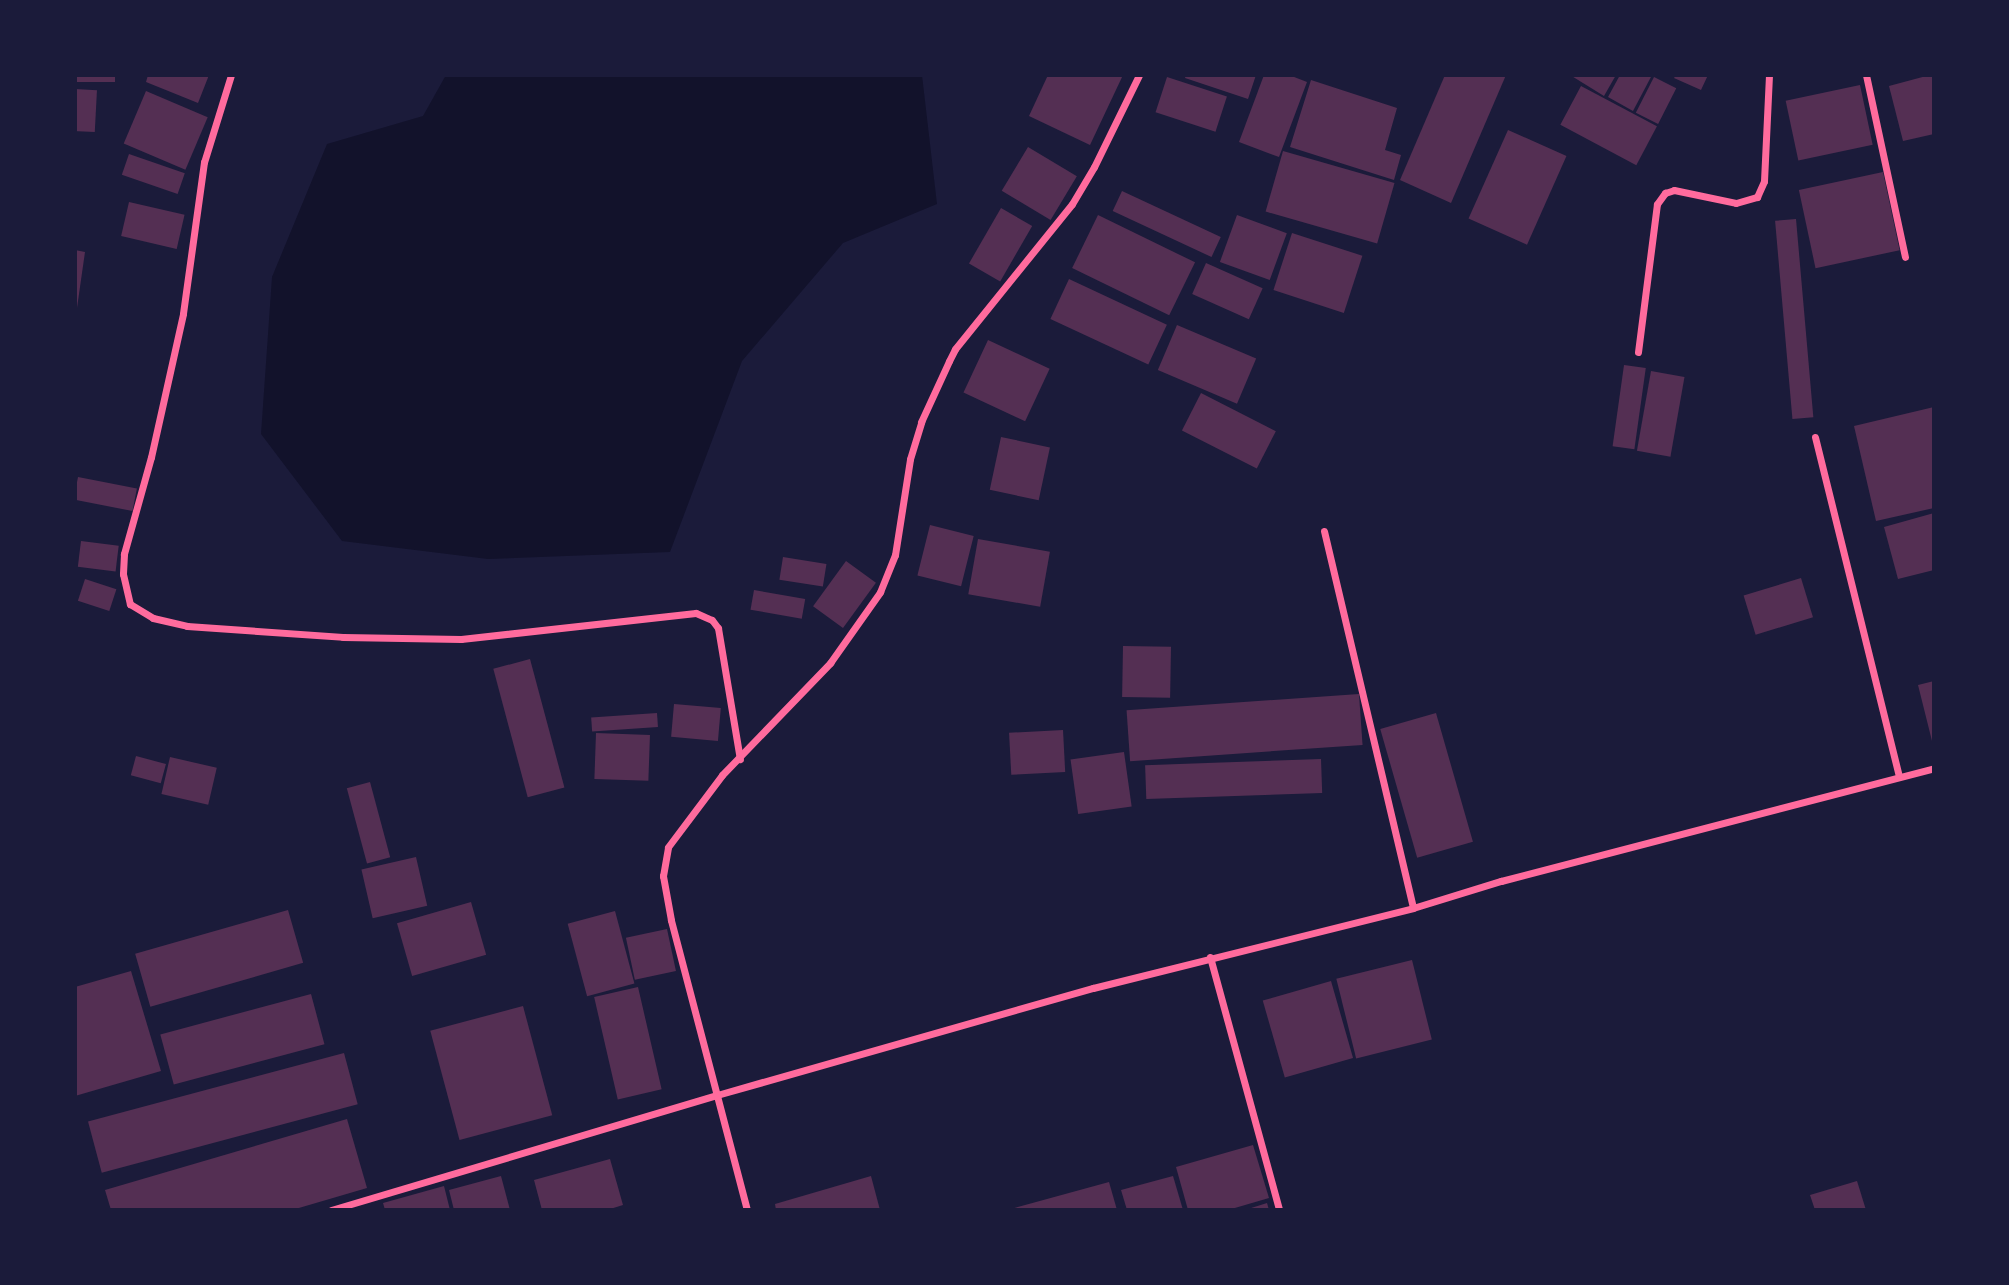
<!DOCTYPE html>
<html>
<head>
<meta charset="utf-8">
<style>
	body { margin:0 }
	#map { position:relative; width:2009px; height:1285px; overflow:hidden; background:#1b1b3a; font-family:Overpass,sans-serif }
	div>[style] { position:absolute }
	.water>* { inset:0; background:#12122b }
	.building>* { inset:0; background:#542f53; transform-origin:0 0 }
	.minor>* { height:7px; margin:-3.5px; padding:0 3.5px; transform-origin:3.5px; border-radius:3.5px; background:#ff6b9d }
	span { translate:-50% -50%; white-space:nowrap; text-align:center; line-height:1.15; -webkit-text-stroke:5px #1b1b3a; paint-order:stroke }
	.frame { position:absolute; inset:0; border:77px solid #1b1b3a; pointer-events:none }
</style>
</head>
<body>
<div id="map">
	<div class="water">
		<i style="clip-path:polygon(446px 75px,922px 75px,937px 204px,843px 243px,742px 361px,670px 552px,488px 559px,342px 541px,261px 434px,272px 277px,327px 144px,423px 116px)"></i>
	</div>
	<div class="building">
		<i style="left:75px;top:75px;width:40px;height:7px"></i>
		<i style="clip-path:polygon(148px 75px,209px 75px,198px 103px,146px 82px)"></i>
		<i style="clip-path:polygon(1048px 75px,1123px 75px,1090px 145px,1029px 116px)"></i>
		<i style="clip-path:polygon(1186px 75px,1256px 75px,1248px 99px,1185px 78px)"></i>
		<i style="clip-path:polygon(1264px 75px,1289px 75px,1307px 82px,1279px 157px,1239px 142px)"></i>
		<i style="clip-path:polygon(1445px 75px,1506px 75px,1451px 203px,1400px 180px)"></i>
		<i style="clip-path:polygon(1570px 75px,1616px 75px,1604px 96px)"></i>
		<i style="clip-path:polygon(1620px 75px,1652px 75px,1633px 111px,1608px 97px)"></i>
		<i style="clip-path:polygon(1676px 75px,1708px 75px,1701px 90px,1674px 78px)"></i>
		<i style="clip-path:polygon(1930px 75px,1934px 75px,1934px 134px,1903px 141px,1889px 86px)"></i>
		<i style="left:1167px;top:77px;width:63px;height:37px;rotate:18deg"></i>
		<i style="left:1654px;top:77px;width:25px;height:40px;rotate:27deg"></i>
		<i style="clip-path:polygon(1311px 80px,1397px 108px,1385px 150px,1401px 155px,1394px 180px,1290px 147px)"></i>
		<i style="left:1860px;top:85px;width:61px;height:76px;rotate:78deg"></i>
		<i style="left:1581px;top:86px;width:86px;height:44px;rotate:28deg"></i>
		<i style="left:75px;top:89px;width:22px;height:42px;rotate:3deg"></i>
		<i style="left:146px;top:91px;width:67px;height:57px;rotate:23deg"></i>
		<i style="left:1508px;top:130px;width:64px;height:97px;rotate:24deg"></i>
		<i style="left:1028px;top:147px;width:57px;height:51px;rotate:31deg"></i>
		<i style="left:1283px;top:151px;width:116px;height:63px;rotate:16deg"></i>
		<i style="left:129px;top:154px;width:59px;height:22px;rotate:19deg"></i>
		<i style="left:1883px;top:172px;width:80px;height:86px;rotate:78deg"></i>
		<i style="left:1122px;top:191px;width:109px;height:22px;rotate:25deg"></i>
		<i style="left:129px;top:202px;width:57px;height:35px;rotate:13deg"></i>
		<i style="left:1001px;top:208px;width:36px;height:64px;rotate:30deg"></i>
		<i style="left:1098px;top:215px;width:108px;height:59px;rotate:26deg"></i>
		<i style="left:1237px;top:215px;width:53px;height:50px;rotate:20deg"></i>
		<i style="left:1796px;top:219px;width:199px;height:21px;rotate:85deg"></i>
		<i style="left:1292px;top:233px;width:74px;height:60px;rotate:18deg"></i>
		<i style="clip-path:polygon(75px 250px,85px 252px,77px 308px,75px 308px)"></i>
		<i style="left:1206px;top:263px;width:62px;height:34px;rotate:24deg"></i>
		<i style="left:1069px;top:279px;width:108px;height:44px;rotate:25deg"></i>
		<i style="left:1177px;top:325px;width:86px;height:49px;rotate:23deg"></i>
		<i style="left:988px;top:340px;width:68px;height:58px;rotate:25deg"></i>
		<i style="left:1624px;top:365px;width:22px;height:82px;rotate:8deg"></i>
		<i style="left:1651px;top:371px;width:34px;height:81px;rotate:10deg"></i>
		<i style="left:1201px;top:393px;width:84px;height:42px;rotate:27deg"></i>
		<i style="clip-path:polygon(1934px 407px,1934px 508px,1876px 521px,1854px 426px)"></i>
		<i style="left:1001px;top:437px;width:50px;height:54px;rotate:12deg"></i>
		<i style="left:78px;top:477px;width:60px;height:23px;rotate:11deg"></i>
		<i style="clip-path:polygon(1934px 513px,1934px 570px,1898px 579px,1884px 527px)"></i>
		<i style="left:930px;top:525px;width:45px;height:52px;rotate:14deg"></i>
		<i style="left:978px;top:539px;width:73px;height:56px;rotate:10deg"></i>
		<i style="left:81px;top:541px;width:38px;height:26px;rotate:7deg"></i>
		<i style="left:783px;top:557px;width:44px;height:23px;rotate:9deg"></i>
		<i style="left:846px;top:561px;width:37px;height:56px;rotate:36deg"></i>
		<i style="left:1801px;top:578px;width:41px;height:60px;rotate:73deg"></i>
		<i style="left:85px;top:579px;width:33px;height:23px;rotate:18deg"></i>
		<i style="left:754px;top:590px;width:52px;height:20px;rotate:10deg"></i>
		<i style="left:1123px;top:646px;width:48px;height:51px;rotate:1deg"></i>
		<i style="left:530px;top:659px;width:133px;height:38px;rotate:75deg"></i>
		<i style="clip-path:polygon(1934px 681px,1934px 745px,1933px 745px,1918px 685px)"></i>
		<i style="left:1359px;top:694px;width:51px;height:233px;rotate:86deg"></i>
		<i style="left:674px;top:704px;width:47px;height:33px;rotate:5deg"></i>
		<i style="left:657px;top:713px;width:14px;height:66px;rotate:86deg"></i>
		<i style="left:1436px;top:713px;width:134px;height:58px;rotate:74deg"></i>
		<i style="left:1063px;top:730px;width:42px;height:54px;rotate:87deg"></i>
		<i style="left:596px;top:733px;width:54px;height:46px;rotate:2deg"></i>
		<i style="left:1124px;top:752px;width:55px;height:54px;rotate:82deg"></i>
		<i style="left:136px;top:756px;width:31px;height:20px;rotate:15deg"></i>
		<i style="left:170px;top:757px;width:48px;height:38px;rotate:13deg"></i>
		<i style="left:1321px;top:759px;width:34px;height:176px;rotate:88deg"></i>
		<i style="left:370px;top:782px;width:78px;height:24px;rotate:75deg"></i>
		<i style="left:416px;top:857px;width:50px;height:56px;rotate:77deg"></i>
		<i style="left:471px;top:902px;width:55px;height:77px;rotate:74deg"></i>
		<i style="left:288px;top:910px;width:55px;height:159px;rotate:74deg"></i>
		<i style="left:615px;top:911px;width:75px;height:49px;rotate:75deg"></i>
		<i style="left:667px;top:929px;width:43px;height:42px;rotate:78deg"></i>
		<i style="left:1412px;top:960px;width:82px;height:78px;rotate:76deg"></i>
		<i style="clip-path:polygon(131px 971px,161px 1071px,75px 1096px,75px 987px)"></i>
		<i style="left:1331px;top:981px;width:80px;height:71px;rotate:74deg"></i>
		<i style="left:638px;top:987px;width:105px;height:45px;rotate:77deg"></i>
		<i style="left:311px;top:994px;width:52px;height:156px;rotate:75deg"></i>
		<i style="left:523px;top:1006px;width:113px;height:96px;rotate:75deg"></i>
		<i style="left:344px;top:1053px;width:53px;height:265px;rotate:75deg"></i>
		<i style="clip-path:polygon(347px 1119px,367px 1188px,292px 1210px,111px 1210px,105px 1190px)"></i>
		<i style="clip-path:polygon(1253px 1145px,1269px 1198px,1228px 1210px,1188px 1210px,1176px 1167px)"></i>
		<i style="clip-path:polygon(610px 1159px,623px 1205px,607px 1210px,542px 1210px,534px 1180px)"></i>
		<i style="clip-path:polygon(501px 1176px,510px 1210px,454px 1210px,449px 1190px)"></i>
		<i style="clip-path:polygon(871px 1176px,880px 1210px,776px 1210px,775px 1204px)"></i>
		<i style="clip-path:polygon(1173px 1176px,1183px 1210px,1127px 1210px,1121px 1190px)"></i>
		<i style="clip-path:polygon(1857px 1181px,1866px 1210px,1815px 1210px,1810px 1195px)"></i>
		<i style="clip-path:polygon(1109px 1182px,1117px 1210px,1011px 1210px,1011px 1209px)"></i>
		<i style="clip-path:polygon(444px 1186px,450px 1210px,385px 1210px,383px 1203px)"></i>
		<i style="clip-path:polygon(1267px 1203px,1269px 1210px,1248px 1210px,1248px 1209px)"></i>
	</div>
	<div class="minor">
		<i style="left:231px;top:75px;width:91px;rotate:107.2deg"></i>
		<i style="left:204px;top:162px;width:153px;rotate:97.9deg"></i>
		<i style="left:183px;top:314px;width:147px;rotate:102.6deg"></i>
		<i style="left:151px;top:457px;width:101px;rotate:105.6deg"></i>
		<i style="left:124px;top:554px;width:20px;rotate:93deg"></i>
		<i style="left:123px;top:574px;width:31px;rotate:77deg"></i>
		<i style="left:130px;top:604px;width:27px;rotate:31deg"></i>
		<i style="left:153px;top:618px;width:35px;rotate:13deg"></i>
		<i style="left:187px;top:626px;width:156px;rotate:4deg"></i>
		<i style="left:343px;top:637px;width:118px;rotate:1deg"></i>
		<i style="left:461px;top:639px;width:236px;rotate:-6.3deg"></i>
		<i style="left:696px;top:613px;width:17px;rotate:24deg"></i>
		<i style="left:712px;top:620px;width:10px;rotate:53deg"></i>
		<i style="left:718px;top:628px;width:133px;rotate:80.5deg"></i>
		<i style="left:1866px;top:75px;width:186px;rotate:77.9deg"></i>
		<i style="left:1638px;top:352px;width:149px;rotate:-82.7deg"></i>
		<i style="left:1657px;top:204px;width:14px;rotate:-54deg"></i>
		<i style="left:1665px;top:193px;width:9px;rotate:-18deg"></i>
		<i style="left:1674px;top:190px;width:63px;rotate:11.8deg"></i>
		<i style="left:1736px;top:203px;width:22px;rotate:-16deg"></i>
		<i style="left:1757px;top:197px;width:17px;rotate:-66deg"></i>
		<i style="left:1764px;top:181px;width:106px;rotate:-87.3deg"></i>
		<i style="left:1815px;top:437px;width:350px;rotate:76.1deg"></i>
		<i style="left:1324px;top:531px;width:387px;rotate:76.7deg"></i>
		<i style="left:1210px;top:957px;width:262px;rotate:74.7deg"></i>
		<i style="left:331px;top:1210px;width:403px;rotate:-16.6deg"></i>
		<i style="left:717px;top:1095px;width:391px;rotate:-15.9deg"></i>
		<i style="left:1093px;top:988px;width:330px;rotate:-14deg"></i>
		<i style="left:1413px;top:908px;width:92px;rotate:-17.1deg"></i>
		<i style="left:1501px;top:881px;width:448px;rotate:-14.6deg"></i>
		<i style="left:747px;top:1210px;width:300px;rotate:-104.7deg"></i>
		<i style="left:671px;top:920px;width:45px;rotate:-100.3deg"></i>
		<i style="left:663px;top:876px;width:29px;rotate:-80deg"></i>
		<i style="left:668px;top:847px;width:90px;rotate:-53.1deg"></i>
		<i style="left:722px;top:775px;width:156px;rotate:-46deg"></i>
		<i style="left:830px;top:663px;width:87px;rotate:-54.8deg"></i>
		<i style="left:880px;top:592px;width:40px;rotate:-68deg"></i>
		<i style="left:895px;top:555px;width:97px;rotate:-81.1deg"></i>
		<i style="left:910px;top:459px;width:39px;rotate:-73deg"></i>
		<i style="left:921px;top:422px;width:67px;rotate:-65.3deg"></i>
		<i style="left:949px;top:361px;width:13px;rotate:-63deg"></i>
		<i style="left:955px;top:349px;width:186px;rotate:-51.1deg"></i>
		<i style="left:1072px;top:204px;width:43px;rotate:-59.3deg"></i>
		<i style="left:1094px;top:167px;width:102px;rotate:-63.9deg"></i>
	</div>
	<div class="frame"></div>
</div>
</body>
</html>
